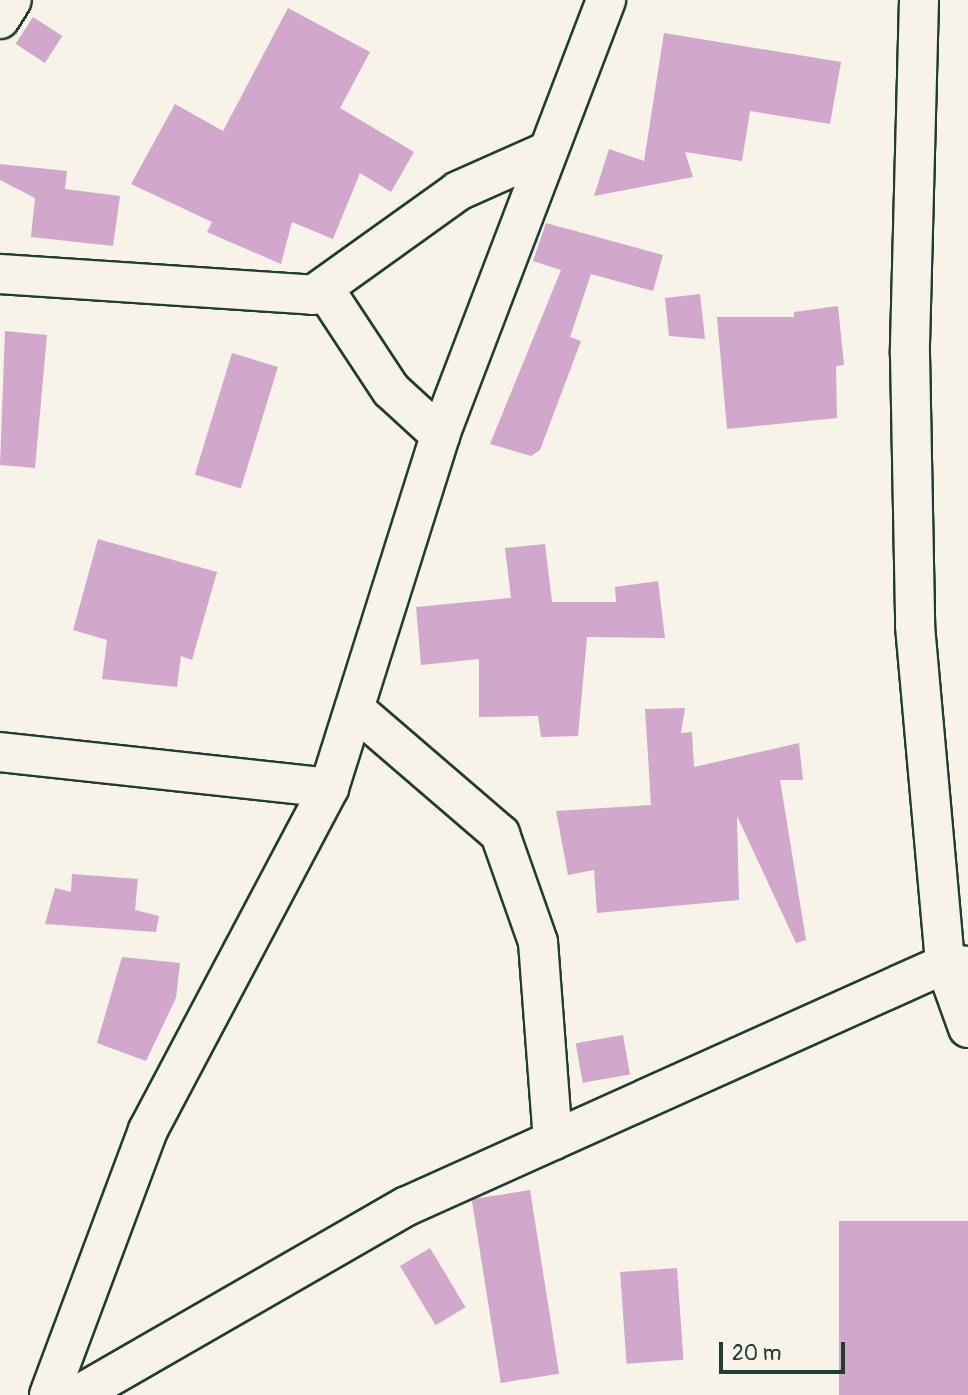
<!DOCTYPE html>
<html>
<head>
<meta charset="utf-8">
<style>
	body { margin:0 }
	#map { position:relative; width:968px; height:1395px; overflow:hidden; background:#f7f3e8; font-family:Pangolin,sans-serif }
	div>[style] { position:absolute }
	.building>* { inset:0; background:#d1a7cb; transform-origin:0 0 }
	.roads { filter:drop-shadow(2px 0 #1f3d34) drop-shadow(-2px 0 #1f3d34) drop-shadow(0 2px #1f3d34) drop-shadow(0 -2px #1f3d34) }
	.minor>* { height:38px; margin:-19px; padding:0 19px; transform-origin:19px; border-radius:19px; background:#f7f3e8 }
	span { translate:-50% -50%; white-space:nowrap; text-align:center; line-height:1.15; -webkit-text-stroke:7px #f7f3e8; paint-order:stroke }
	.scale { position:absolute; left:719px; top:1342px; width:126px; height:32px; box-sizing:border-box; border:4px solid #1f3d34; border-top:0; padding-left:9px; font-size:21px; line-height:24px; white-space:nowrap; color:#1f3d34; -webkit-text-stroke:5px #f7f3e8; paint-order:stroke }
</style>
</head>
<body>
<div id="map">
	<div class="building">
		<i style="clip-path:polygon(288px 8px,370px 52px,340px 108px,414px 152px,391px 192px,360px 173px,333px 239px,292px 222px,281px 264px,207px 232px,212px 222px,131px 184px,175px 104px,223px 131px)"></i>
		<i style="left:33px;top:17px;width:35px;height:32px;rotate:33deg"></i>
		<i style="clip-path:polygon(664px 33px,841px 62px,830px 124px,750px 111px,742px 161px,685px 152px,693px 177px,594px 196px,609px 149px,644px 161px)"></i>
		<i style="clip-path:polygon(0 164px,67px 171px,65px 189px,120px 196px,113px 246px,31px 237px,35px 198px,0 180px)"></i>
		<i style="clip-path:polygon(546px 223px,663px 255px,653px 291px,591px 274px,570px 337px,581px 341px,540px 450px,531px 456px,490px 444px,561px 270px,533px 261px)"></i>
		<i style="clip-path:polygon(700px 294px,705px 339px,669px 336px,665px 298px)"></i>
		<i style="clip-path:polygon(838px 306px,844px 365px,836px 366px,837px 418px,727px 429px,717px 317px,794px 317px,794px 312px)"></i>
		<i style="clip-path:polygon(5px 331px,47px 335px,35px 468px,0 465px)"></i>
		<i style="left:232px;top:353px;width:48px;height:127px;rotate:17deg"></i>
		<i style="clip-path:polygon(98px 539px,217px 572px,192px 660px,181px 656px,177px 687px,102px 679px,107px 640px,73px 630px)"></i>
		<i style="clip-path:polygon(545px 544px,552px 602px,616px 602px,615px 587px,658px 581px,665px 638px,587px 637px,578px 736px,541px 737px,538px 716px,479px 717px,479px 659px,421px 665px,416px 607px,511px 598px,505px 548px)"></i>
		<i style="clip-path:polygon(685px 708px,681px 733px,692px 732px,694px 767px,799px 743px,803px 780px,780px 780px,806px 940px,796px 943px,737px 816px,739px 900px,597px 913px,594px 870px,568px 875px,556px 811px,651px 805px,645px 709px)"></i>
		<i style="clip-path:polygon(72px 874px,138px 879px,135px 910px,159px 916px,156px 932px,45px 924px,55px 888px,71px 892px)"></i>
		<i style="clip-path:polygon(122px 957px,180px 963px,176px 998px,146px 1061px,97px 1043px)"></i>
		<i style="left:623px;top:1035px;width:40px;height:48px;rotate:80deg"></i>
		<i style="left:530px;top:1190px;width:186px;height:59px;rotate:81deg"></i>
		<i style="left:968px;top:1221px;width:174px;height:129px;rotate:90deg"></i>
		<i style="left:430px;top:1248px;width:69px;height:35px;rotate:59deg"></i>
		<i style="left:677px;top:1268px;width:92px;height:57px;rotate:86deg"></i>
	</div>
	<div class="roads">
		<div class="minor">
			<i style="left:919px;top:0;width:354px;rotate:91.5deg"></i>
			<i style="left:910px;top:354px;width:272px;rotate:88.9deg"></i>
			<i style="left:915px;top:626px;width:339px;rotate:84.9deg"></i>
			<i style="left:945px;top:964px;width:68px;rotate:70.2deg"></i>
			<i style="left:0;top:19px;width:22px;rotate:-58deg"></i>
			<i style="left:0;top:274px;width:314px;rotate:3.8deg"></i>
			<i style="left:313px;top:295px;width:178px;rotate:-35.6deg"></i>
			<i style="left:458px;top:191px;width:98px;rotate:-24deg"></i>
			<i style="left:325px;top:290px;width:120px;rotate:56.6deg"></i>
			<i style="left:391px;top:390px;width:67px;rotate:42.6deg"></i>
			<i style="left:357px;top:711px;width:189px;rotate:40.7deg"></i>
			<i style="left:500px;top:834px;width:114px;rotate:70.6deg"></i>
			<i style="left:538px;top:942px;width:199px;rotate:85.7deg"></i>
			<i style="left:0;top:752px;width:331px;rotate:6.2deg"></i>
			<i style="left:49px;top:1395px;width:283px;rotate:-69.5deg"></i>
			<i style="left:148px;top:1130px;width:387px;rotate:-62.1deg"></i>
			<i style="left:329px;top:788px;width:370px;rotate:-72.5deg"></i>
			<i style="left:440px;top:435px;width:466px;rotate:-69.1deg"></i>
			<i style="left:78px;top:1395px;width:379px;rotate:-29.9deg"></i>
			<i style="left:407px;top:1206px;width:590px;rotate:-24.22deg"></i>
			<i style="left:945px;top:964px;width:23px;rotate:5deg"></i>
		</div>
	</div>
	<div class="scale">20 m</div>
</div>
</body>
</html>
